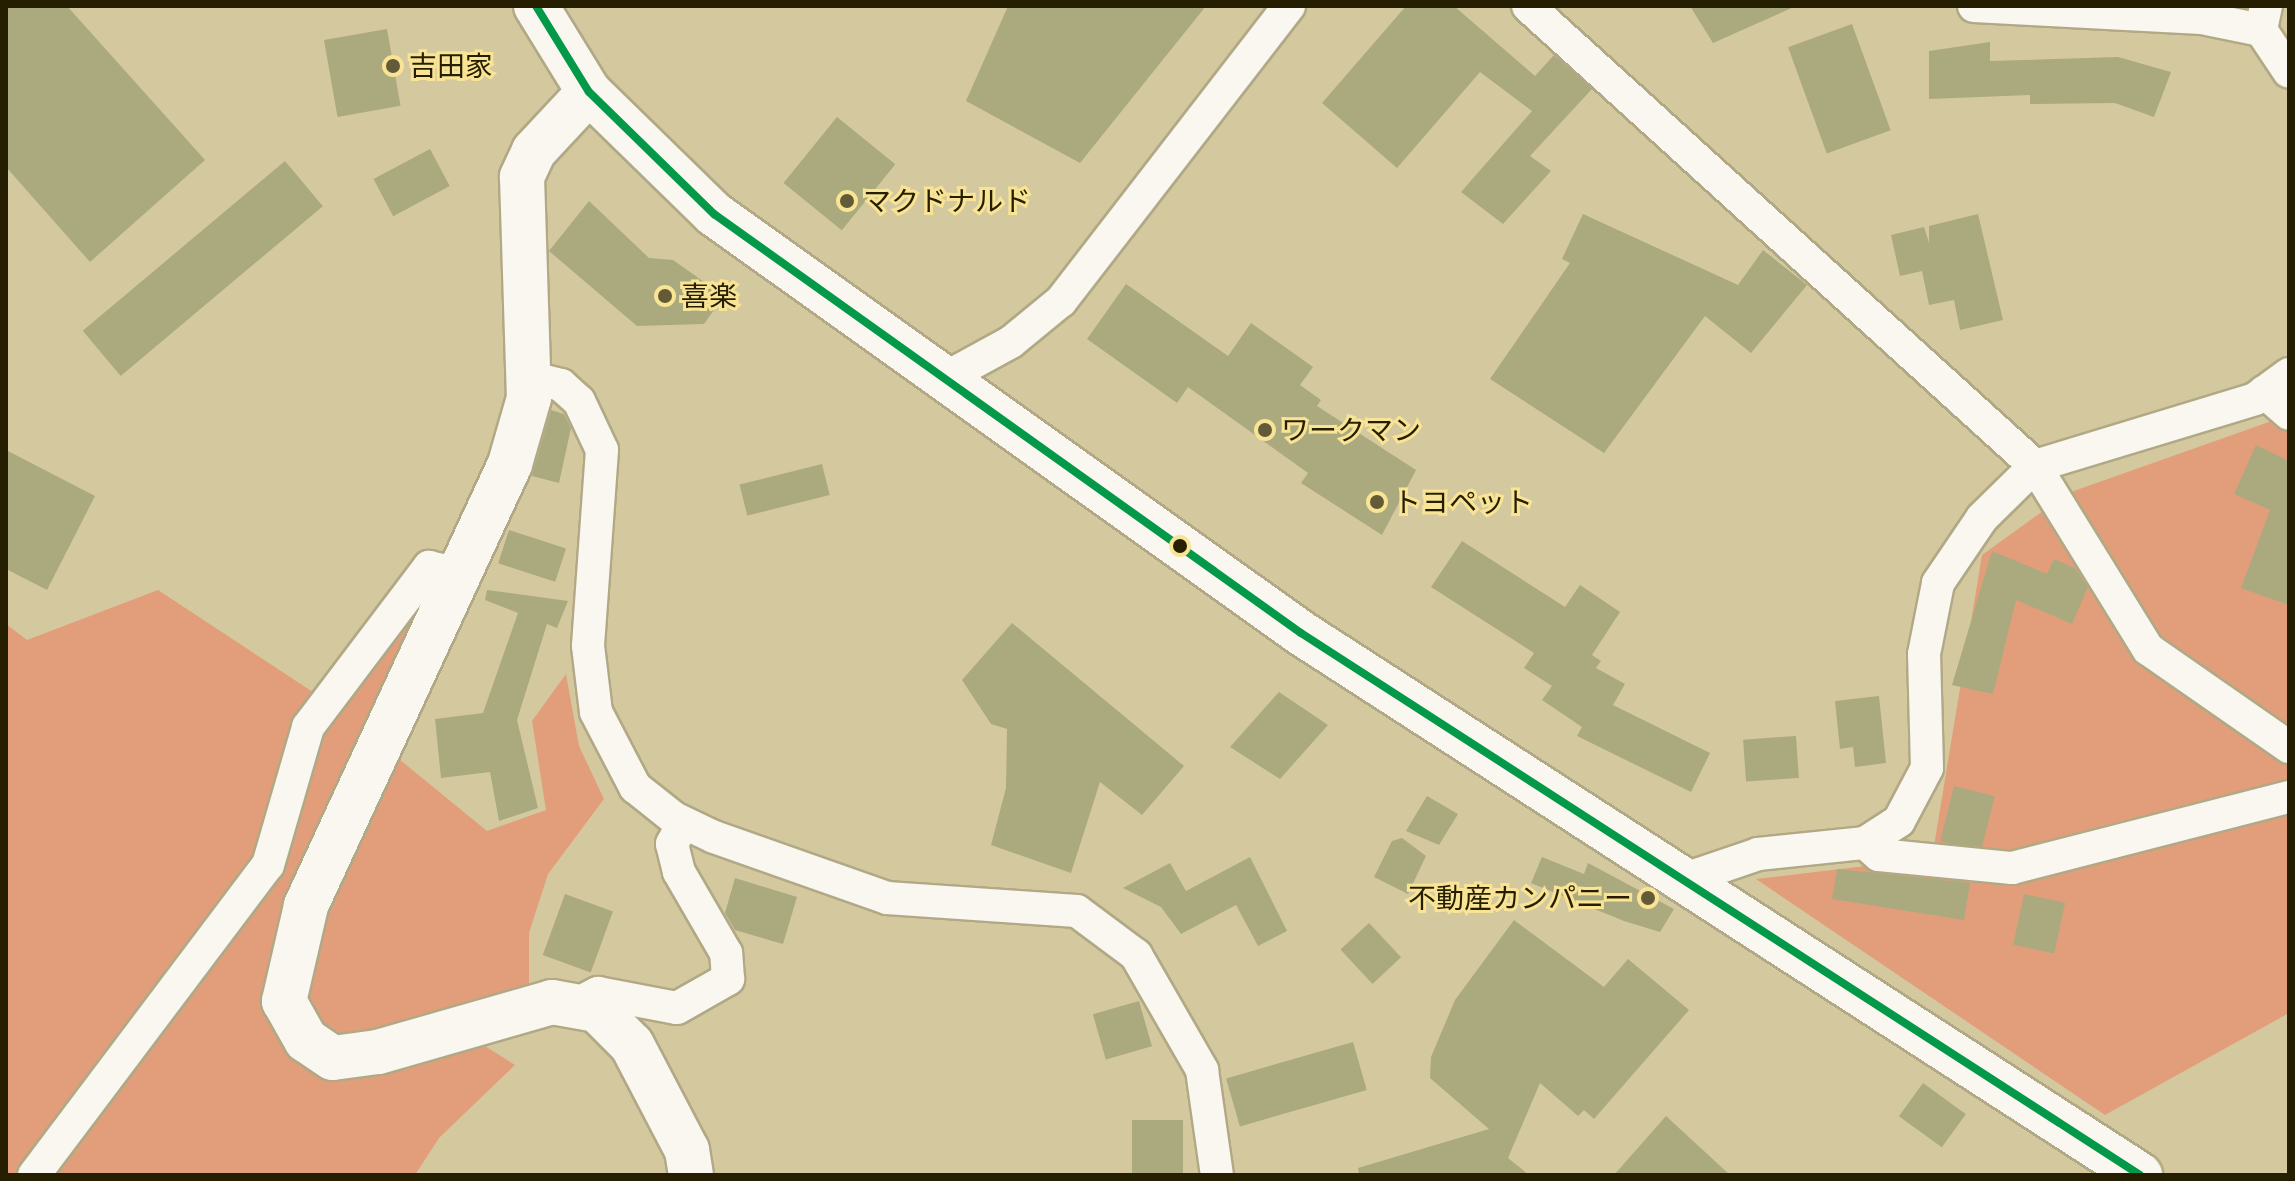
<!DOCTYPE html>
<html>
<head>
<meta charset="utf-8">
<style>
	body { margin:0 }
	#map { position:relative; width:2295px; height:1181px; overflow:hidden; background:#d4c99e; font-family:"Golos Text","Noto Sans JP",sans-serif }
	div>[style] { position:absolute }
	.forest>* { inset:0; background:#e29e7b }
	.building>* { inset:0; background:#aba97e; transform-origin:0 0 }
	.roads { filter:drop-shadow(2px 0 #b1a986) drop-shadow(-2px 0 #b1a986) drop-shadow(0 2px #b1a986) drop-shadow(0 -2px #b1a986) }
	.street>* { height:32px; margin:-16px; padding:0 16px; transform-origin:16px; border-radius:16px; background:#f9f7f0 }
	.secondary>* { height:44px; margin:-22px; padding:0 22px; transform-origin:22px; border-radius:22px; background:#f9f7f0 }
	.highway>* { height:44px; margin:-22px; padding:0 22px; transform-origin:22px; border-radius:22px; background:#f9f7f0 }
	.bus-1>* { height:8px; margin:-4px; padding:0 4px; transform-origin:4px; border-radius:4px; background:#049849 }
	.dots>* { width:22px; height:22px; translate:-50% -50%; box-sizing:border-box; border:4px solid #f8e494; border-radius:50% }
	span { translate:-50% -50%; white-space:nowrap; text-align:center; line-height:1.15; -webkit-text-stroke:6px #f8e494; paint-order:stroke }
	.poi-label { font-size:28px; color:#261e00 }
	.left { translate:0 -50%; text-align:left }
	.right { translate:-100% -50%; text-align:right }
	.frame { position:absolute; inset:0; border:8px solid #261e00; pointer-events:none }
</style>
</head>
<body>
<div id="map">
	<div class="forest">
		<i style="clip-path:polygon(2289px 415px,2289px 1013px,2105px 1115px,1756px 879px,1932px 858px,1982px 555px,2068px 493px)"></i>
		<i style="clip-path:polygon(158px 590px,325px 700px,382px 630px,417px 613px,366px 732px,487px 831px,546px 810px,532px 721px,566px 674px,579px 746px,604px 799px,548px 874px,529px 933px,529px 986px,477px 1041px,515px 1065px,439px 1138px,415px 1175px,6px 1175px,6px 624px,27px 640px)"></i>
	</div>
	<div class="building">
		<i style="clip-path:polygon(6px 6px,67px 6px,205px 160px,90px 262px,6px 167px)"></i>
		<i style="clip-path:polygon(1008px 6px,1206px 6px,1080px 163px,966px 101px)"></i>
		<i style="clip-path:polygon(1406px 6px,1454px 6px,1535px 76px,1554px 55px,1592px 89px,1530px 156px,1551px 171px,1503px 224px,1461px 192px,1532px 111px,1480px 72px,1397px 168px,1322px 103px)"></i>
		<i style="clip-path:polygon(1690px 6px,1796px 6px,1713px 43px)"></i>
		<i style="left:1852px;top:24px;width:113px;height:68px;rotate:70deg"></i>
		<i style="left:387px;top:29px;width:78px;height:64px;rotate:80deg"></i>
		<i style="clip-path:polygon(1990px 42px,1990px 61px,2118px 57px,2171px 72px,2154px 117px,2115px 103px,2030px 104px,2030px 95px,1929px 99px,1929px 51px)"></i>
		<i style="left:837px;top:117px;width:75px;height:85px;rotate:39deg"></i>
		<i style="left:430px;top:149px;width:42px;height:64px;rotate:62deg"></i>
		<i style="left:285px;top:161px;width:59px;height:264px;rotate:50deg"></i>
		<i style="clip-path:polygon(589px 201px,649px 258px,673px 260px,724px 296px,704px 324px,637px 326px,549px 251px)"></i>
		<i style="clip-path:polygon(1583px 214px,1738px 285px,1763px 250px,1807px 285px,1751px 353px,1705px 316px,1604px 453px,1490px 379px,1570px 263px,1562px 259px)"></i>
		<i style="clip-path:polygon(1978px 214px,2003px 320px,1960px 330px,1954px 300px,1929px 305px,1922px 271px,1900px 276px,1891px 235px,1924px 227px,1929px 243px,1929px 226px)"></i>
		<i style="clip-path:polygon(1126px 284px,1228px 356px,1251px 323px,1313px 367px,1300px 385px,1321px 400px,1317px 406px,1416px 470px,1382px 535px,1301px 483px,1308px 473px,1188px 387px,1177px 403px,1087px 339px)"></i>
		<i style="clip-path:polygon(551px 410px,564px 414px,571px 428px,559px 483px,532px 476px)"></i>
		<i style="clip-path:polygon(2256px 445px,2289px 461px,2289px 605px,2241px 588px,2270px 510px,2234px 494px)"></i>
		<i style="clip-path:polygon(6px 450px,95px 496px,47px 590px,6px 569px)"></i>
		<i style="left:822px;top:464px;width:32px;height:85px;rotate:76deg"></i>
		<i style="left:509px;top:530px;width:60px;height:35px;rotate:18deg"></i>
		<i style="clip-path:polygon(1462px 541px,1565px 607px,1580px 585px,1620px 612px,1592px 655px,1601px 661px,1596px 668px,1625px 684px,1613px 705px,1710px 753px,1691px 792px,1577px 736px,1582px 727px,1542px 700px,1552px 686px,1524px 668px,1534px 653px,1431px 587px)"></i>
		<i style="clip-path:polygon(1992px 551px,2047px 574px,2054px 559px,2075px 568px,2088px 587px,2072px 624px,2016px 600px,1993px 694px,1952px 685px)"></i>
		<i style="clip-path:polygon(487px 590px,568px 601px,557px 628px,547px 624px,517px 720px,538px 808px,499px 821px,490px 772px,441px 778px,435px 719px,483px 713px,518px 613px,485px 600px)"></i>
		<i style="clip-path:polygon(1012px 623px,1184px 766px,1142px 815px,1100px 782px,1071px 873px,991px 845px,1006px 788px,1007px 729px,991px 724px,962px 680px)"></i>
		<i style="clip-path:polygon(1279px 692px,1328px 725px,1280px 779px,1230px 747px)"></i>
		<i style="clip-path:polygon(1879px 696px,1886px 763px,1855px 767px,1853px 747px,1840px 749px,1835px 701px)"></i>
		<i style="left:1796px;top:736px;width:42px;height:53px;rotate:86deg"></i>
		<i style="left:1954px;top:786px;width:42px;height:57px;rotate:14deg"></i>
		<i style="clip-path:polygon(1427px 796px,1458px 814px,1439px 845px,1406px 831px)"></i>
		<i style="clip-path:polygon(1402px 838px,1426px 856px,1408px 894px,1374px 877px,1392px 841px)"></i>
		<i style="clip-path:polygon(1250px 857px,1287px 931px,1258px 946px,1236px 905px,1181px 934px,1161px 907px,1123px 888px,1170px 863px,1186px 891px)"></i>
		<i style="clip-path:polygon(1542px 857px,1584px 874px,1588px 863px,1674px 909px,1660px 932px,1624px 921px,1531px 883px)"></i>
		<i style="clip-path:polygon(1837px 869px,1970px 883px,1964px 920px,1832px 899px)"></i>
		<i style="clip-path:polygon(735px 878px,797px 897px,783px 944px,735px 930px,725px 913px)"></i>
		<i style="left:565px;top:894px;width:51px;height:65px;rotate:20deg"></i>
		<i style="left:2024px;top:894px;width:42px;height:52px;rotate:12deg"></i>
		<i style="clip-path:polygon(1514px 920px,1604px 987px,1628px 959px,1689px 1010px,1594px 1119px,1584px 1110px,1578px 1116px,1540px 1083px,1508px 1158px,1529px 1175px,1359px 1175px,1358px 1168px,1489px 1129px,1430px 1078px,1431px 1057px,1455px 1000px)"></i>
		<i style="left:1369px;top:923px;width:47px;height:39px;rotate:47deg"></i>
		<i style="left:1139px;top:1001px;width:47px;height:48px;rotate:74deg"></i>
		<i style="left:1353px;top:1042px;width:50px;height:132px;rotate:74deg"></i>
		<i style="left:1923px;top:1083px;width:53px;height:41px;rotate:36deg"></i>
		<i style="clip-path:polygon(1666px 1116px,1730px 1175px,1614px 1175px)"></i>
		<i style="left:1183px;top:1120px;width:55px;height:51px;rotate:90deg"></i>
	</div>
	<div class="roads">
		<div class="street">
			<i style="left:1528px;top:6px;width:685px;rotate:42.22deg"></i>
			<i style="left:2035px;top:466px;width:215px;rotate:58.3deg"></i>
			<i style="left:2148px;top:649px;width:172px;rotate:34.8deg"></i>
			<i style="left:1974px;top:6px;width:228px;rotate:3deg"></i>
			<i style="left:2202px;top:18px;width:60px;rotate:11.5deg"></i>
			<i style="left:2266px;top:6px;width:25px;rotate:102deg"></i>
			<i style="left:2261px;top:30px;width:50px;rotate:56.3deg"></i>
			<i style="left:529px;top:377px;width:33px;rotate:14deg"></i>
			<i style="left:561px;top:385px;width:24px;rotate:42deg"></i>
			<i style="left:579px;top:401px;width:54px;rotate:64.9deg"></i>
			<i style="left:602px;top:450px;width:196px;rotate:94.1deg"></i>
			<i style="left:588px;top:646px;width:66px;rotate:83.1deg"></i>
			<i style="left:596px;top:712px;width:85px;rotate:62.5deg"></i>
			<i style="left:635px;top:787px;width:50px;rotate:38.5deg"></i>
			<i style="left:674px;top:818px;width:44px;rotate:25.4deg"></i>
			<i style="left:714px;top:837px;width:183px;rotate:19.4deg"></i>
			<i style="left:887px;top:898px;width:190px;rotate:3.9deg"></i>
			<i style="left:1077px;top:911px;width:74px;rotate:36.7deg"></i>
			<i style="left:1136px;top:955px;width:133px;rotate:60.1deg"></i>
			<i style="left:1202px;top:1070px;width:106px;rotate:81.9deg"></i>
			<i style="left:947px;top:377px;width:73px;rotate:-28.7deg"></i>
			<i style="left:1011px;top:342px;width:65px;rotate:-39.4deg"></i>
			<i style="left:1061px;top:301px;width:373px;rotate:-52.3deg"></i>
			<i style="left:2264px;top:392px;width:33px;rotate:41deg"></i>
			<i style="left:1865px;top:843px;width:18px;rotate:41deg"></i>
			<i style="left:1879px;top:855px;width:134px;rotate:5.6deg"></i>
			<i style="left:2012px;top:868px;width:286px;rotate:-14.4deg"></i>
			<i style="left:1688px;top:878px;width:74px;rotate:-18.9deg"></i>
			<i style="left:1758px;top:854px;width:108px;rotate:-5.9deg"></i>
			<i style="left:1865px;top:843px;width:40px;rotate:-32.9deg"></i>
			<i style="left:1899px;top:821px;width:60px;rotate:-62.2deg"></i>
			<i style="left:1927px;top:768px;width:114px;rotate:-91.5deg"></i>
			<i style="left:1924px;top:654px;width:72px;rotate:-78.8deg"></i>
			<i style="left:1938px;top:583px;width:78px;rotate:-55.9deg"></i>
			<i style="left:1982px;top:518px;width:74px;rotate:-44.5deg"></i>
			<i style="left:2035px;top:466px;width:230px;rotate:-16.9deg"></i>
			<i style="left:2255px;top:399px;width:42px;rotate:-36.3deg"></i>
			<i style="left:577px;top:1004px;width:24px;rotate:-28deg"></i>
			<i style="left:598px;top:993px;width:80px;rotate:10.8deg"></i>
			<i style="left:677px;top:1008px;width:59px;rotate:-29.6deg"></i>
			<i style="left:728px;top:979px;width:26px;rotate:-94deg"></i>
			<i style="left:726px;top:953px;width:94px;rotate:-120.1deg"></i>
			<i style="left:679px;top:872px;width:29px;rotate:-104deg"></i>
			<i style="left:672px;top:844px;width:24px;rotate:-62deg"></i>
			<i style="left:34px;top:1175px;width:388px;rotate:-53deg"></i>
			<i style="left:268px;top:865px;width:144px;rotate:-73.8deg"></i>
			<i style="left:308px;top:727px;width:201px;rotate:-52.9deg"></i>
			<i style="left:429px;top:567px;width:32px;rotate:13deg"></i>
		</div>
		<div class="secondary">
			<i style="left:589px;top:92px;width:81px;rotate:133deg"></i>
			<i style="left:534px;top:151px;width:29px;rotate:115deg"></i>
			<i style="left:522px;top:177px;width:221px;rotate:88.2deg"></i>
			<i style="left:529px;top:398px;width:69px;rotate:106.1deg"></i>
			<i style="left:510px;top:464px;width:487px;rotate:114.8deg"></i>
			<i style="left:306px;top:906px;width:98px;rotate:103deg"></i>
			<i style="left:284px;top:1001px;width:45px;rotate:60.6deg"></i>
			<i style="left:306px;top:1040px;width:32px;rotate:34deg"></i>
			<i style="left:333px;top:1058px;width:45px;rotate:-7.6deg"></i>
			<i style="left:378px;top:1052px;width:181px;rotate:-16deg"></i>
			<i style="left:552px;top:1002px;width:46px;rotate:10.1deg"></i>
			<i style="left:597px;top:1010px;width:49px;rotate:45deg"></i>
			<i style="left:632px;top:1045px;width:119px;rotate:62.4deg"></i>
			<i style="left:687px;top:1150px;width:25px;rotate:81deg"></i>
		</div>
		<div class="highway">
			<i style="left:536px;top:6px;width:101px;rotate:58.4deg"></i>
			<i style="left:589px;top:92px;width:175px;rotate:44.3deg"></i>
			<i style="left:714px;top:214px;width:721px;rotate:35.52deg"></i>
			<i style="left:1301px;top:633px;width:999px;rotate:32.86deg"></i>
		</div>
	</div>
	<div class="bus-1">
		<i style="left:536px;top:6px;width:101px;rotate:58.4deg"></i>
		<i style="left:589px;top:92px;width:175px;rotate:44.3deg"></i>
		<i style="left:714px;top:214px;width:721px;rotate:35.52deg"></i>
		<i style="left:1301px;top:633px;width:999px;rotate:32.86deg"></i>
	</div>
	<div class="dots">
		<i style="left:393px;top:66px;background:#635a37"></i>
		<i style="left:847px;top:201px;background:#635a37"></i>
		<i style="left:665px;top:296px;background:#635a37"></i>
		<i style="left:1265px;top:430px;background:#635a37"></i>
		<i style="left:1377px;top:502px;background:#635a37"></i>
		<i style="left:1180px;top:546px;background:#261e00"></i>
		<i style="left:1648px;top:898px;background:#635a37"></i>
	</div>
	<div class="poi-label">
		<span class="left" style="left:409px;top:66px">吉田家</span>
		<span class="left" style="left:863px;top:201px">マクドナルド</span>
		<span class="left" style="left:681px;top:296px">喜楽</span>
		<span class="left" style="left:1281px;top:430px">ワークマン</span>
		<span class="left" style="left:1393px;top:502px">トヨペット</span>
		<span class="right" style="left:1632px;top:898px">不動産カンパニー</span>
	</div>
	<div class="frame"></div>
</div>
</body>
</html>
